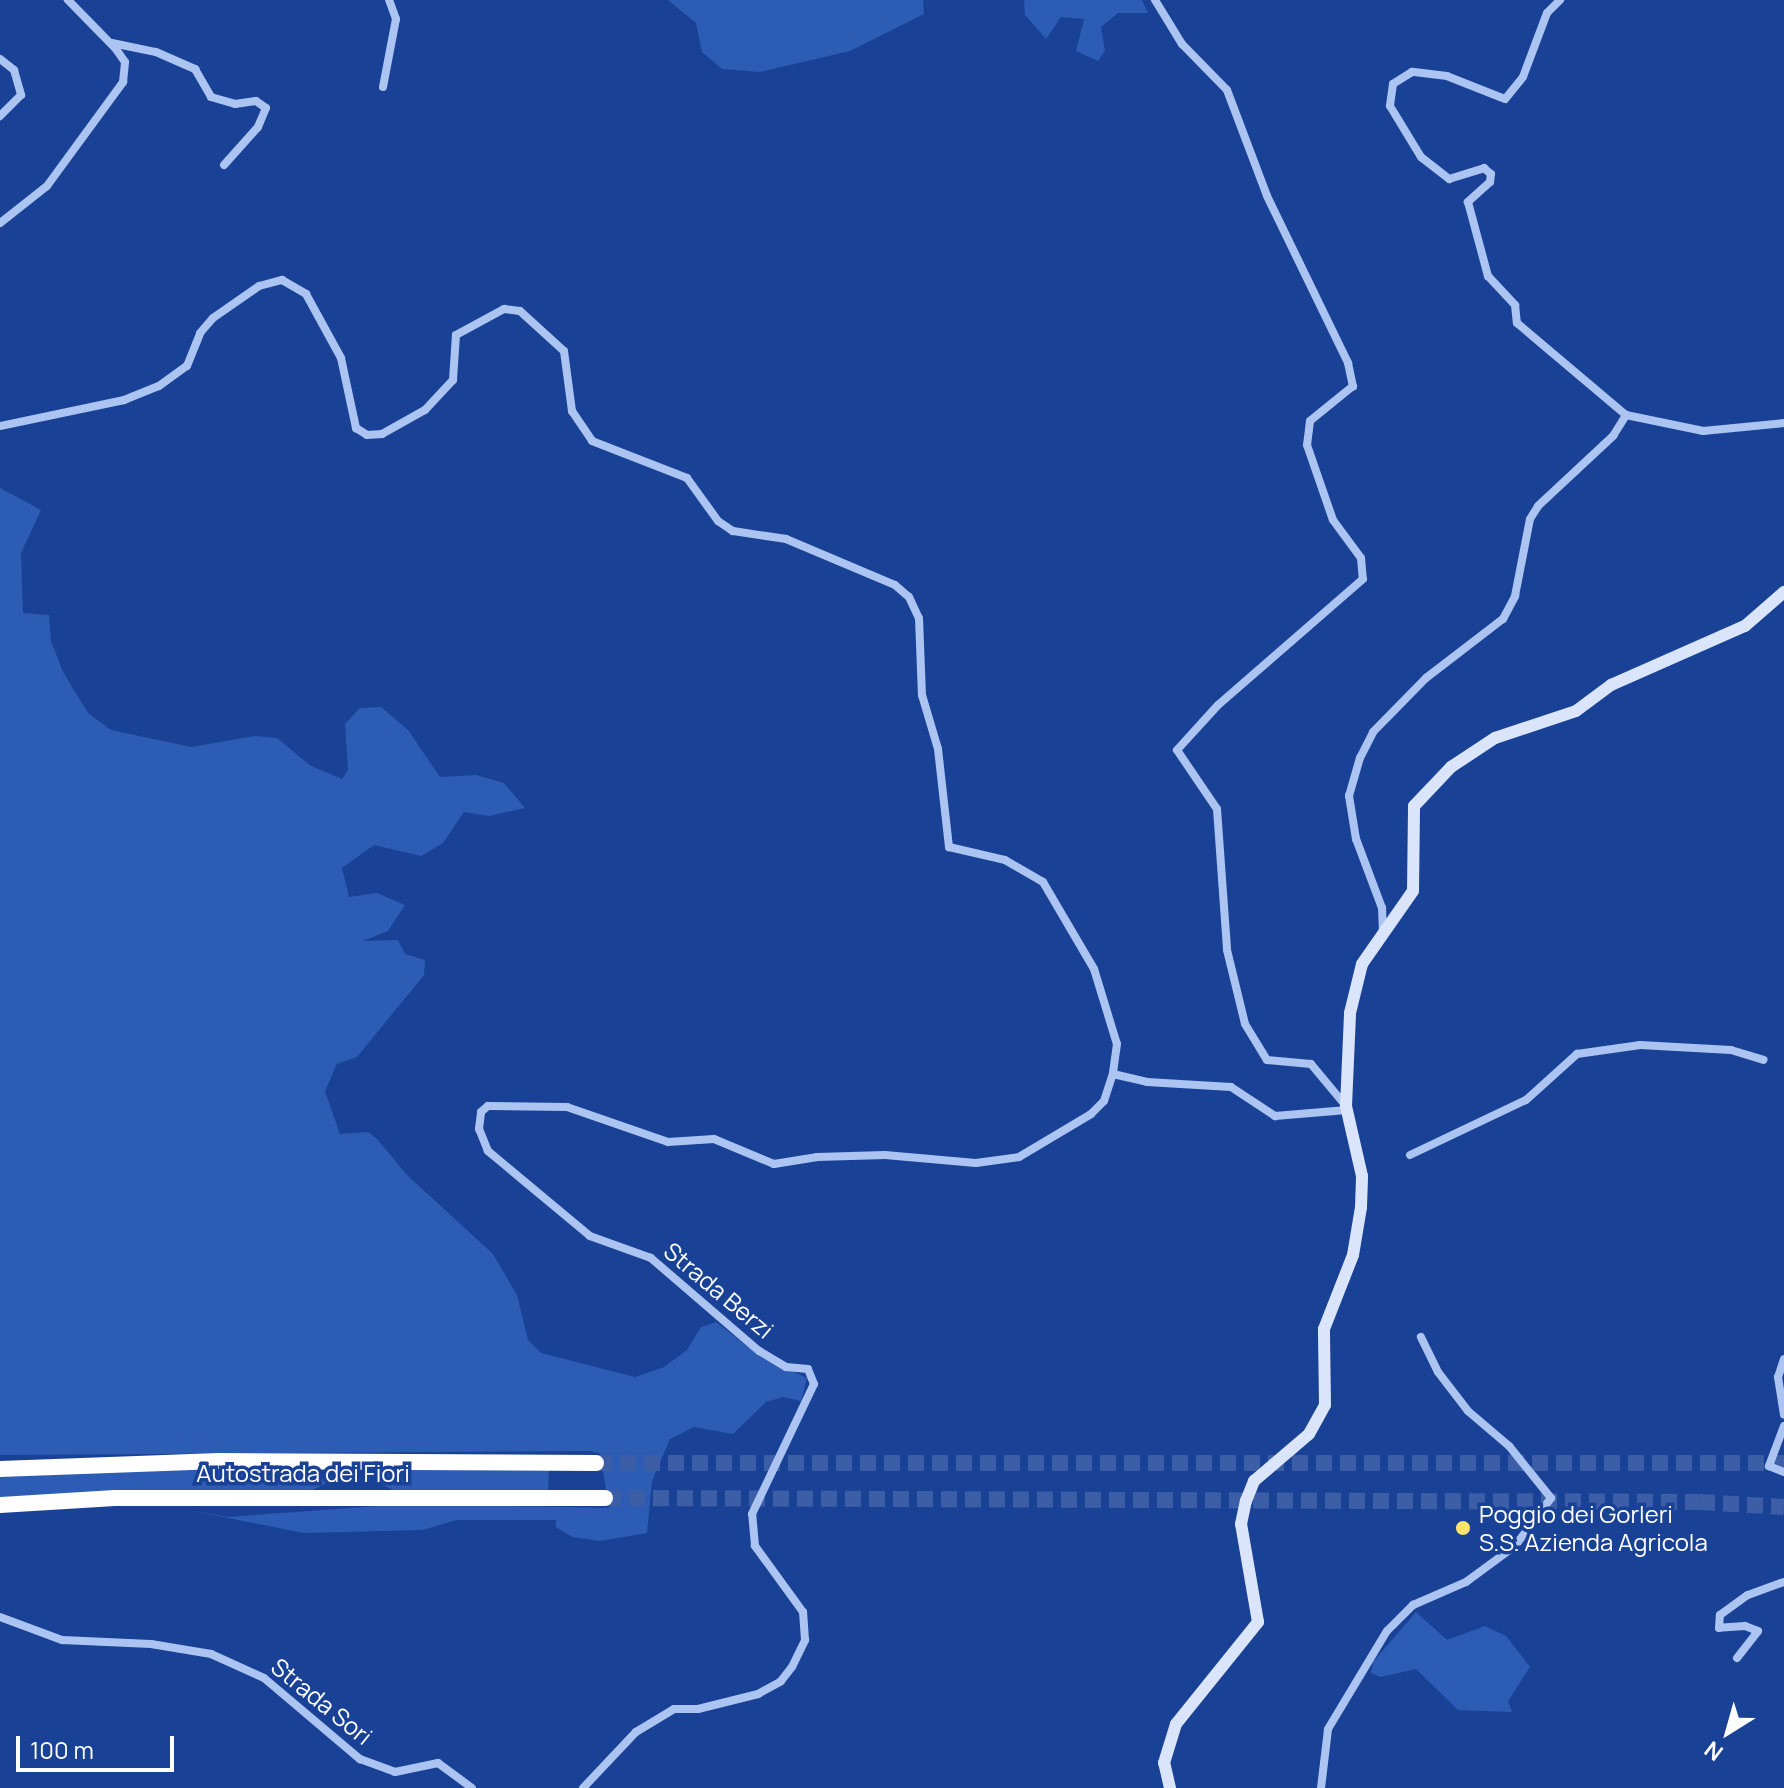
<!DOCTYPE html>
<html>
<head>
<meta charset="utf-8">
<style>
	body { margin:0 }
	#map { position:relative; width:1784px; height:1788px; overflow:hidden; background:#194297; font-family:Manrope,sans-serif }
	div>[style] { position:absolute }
	.green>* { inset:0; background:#2d5cb4 }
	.highway-tunnel>* { height:16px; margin-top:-8px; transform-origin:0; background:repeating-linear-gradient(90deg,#3c5ea7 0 16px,transparent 0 24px) }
	.street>* { height:8px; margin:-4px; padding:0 4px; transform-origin:4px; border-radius:4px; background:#acc4f1 }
	.secondary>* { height:12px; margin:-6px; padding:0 6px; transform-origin:6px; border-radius:6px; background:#dae5fb }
	.highway>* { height:16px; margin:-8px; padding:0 8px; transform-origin:8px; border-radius:8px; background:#fff }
	.dots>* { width:22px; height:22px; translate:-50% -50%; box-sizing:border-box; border:4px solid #194297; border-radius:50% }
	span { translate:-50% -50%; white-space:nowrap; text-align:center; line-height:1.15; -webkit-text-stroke:7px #194297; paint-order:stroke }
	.street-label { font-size:24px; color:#fff }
	.poi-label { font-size:24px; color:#fff }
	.left { translate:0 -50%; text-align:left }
	.north { position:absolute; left:1688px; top:1692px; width:80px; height:80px; -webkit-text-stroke:6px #194297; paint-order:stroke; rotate:217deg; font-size:22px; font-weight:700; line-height:32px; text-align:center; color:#fff }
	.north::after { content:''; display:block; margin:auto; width:28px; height:36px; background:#fff; clip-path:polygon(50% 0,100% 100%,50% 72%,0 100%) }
	.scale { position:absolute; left:16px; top:1736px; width:158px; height:36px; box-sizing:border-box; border:4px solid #fff; border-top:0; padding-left:10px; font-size:24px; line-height:28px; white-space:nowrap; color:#fff; -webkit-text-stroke:6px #194297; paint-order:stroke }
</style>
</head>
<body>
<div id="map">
	<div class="green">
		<i style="clip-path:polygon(668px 0,923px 0,924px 14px,850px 51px,760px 72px,722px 69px,702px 52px,696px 23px)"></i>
		<i style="clip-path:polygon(1024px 0,1142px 0,1148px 13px,1118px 13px,1101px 27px,1105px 51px,1098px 61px,1076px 51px,1084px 19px,1061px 17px,1046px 39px,1025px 15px)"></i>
		<i style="clip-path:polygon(0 488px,41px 510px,21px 553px,23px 613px,49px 615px,51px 641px,63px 672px,88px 713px,111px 730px,191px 747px,255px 736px,277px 738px,311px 766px,342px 779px,348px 770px,345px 724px,360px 708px,381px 707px,408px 730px,440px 777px,476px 775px,504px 783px,525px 808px,489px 816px,464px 812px,443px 843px,421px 856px,374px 845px,342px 868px,349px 897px,377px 893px,405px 905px,388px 931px,363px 941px,398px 940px,405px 954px,425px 960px,424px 975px,357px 1057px,337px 1064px,325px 1091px,340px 1134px,368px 1132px,377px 1139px,408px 1176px,493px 1254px,517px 1295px,528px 1340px,541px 1353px,635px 1377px,664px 1367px,687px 1350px,701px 1327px,716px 1322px,760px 1356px,807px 1378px,801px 1401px,783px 1397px,766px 1402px,733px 1434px,694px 1427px,670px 1439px,652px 1481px,647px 1533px,600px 1541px,572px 1537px,556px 1527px,556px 1520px,457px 1520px,422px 1530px,304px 1533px,188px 1510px,228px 1517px,405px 1504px,609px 1508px,600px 1453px,589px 1451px,0 1455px)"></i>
		<i style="clip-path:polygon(176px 1469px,314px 1470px,332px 1480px,313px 1490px,0 1497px,0 1477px)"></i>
		<i style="clip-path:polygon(393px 1469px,549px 1469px,548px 1492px,393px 1490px,373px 1480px)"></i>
		<i style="clip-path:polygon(1416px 1612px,1447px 1640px,1485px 1626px,1506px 1636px,1530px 1667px,1508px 1701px,1512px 1712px,1458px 1710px,1416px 1669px,1381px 1677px,1371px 1673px,1373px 1662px)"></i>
	</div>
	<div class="highway-tunnel">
		<i style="left:596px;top:1463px;width:1188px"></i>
		<i style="left:605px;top:1498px;width:1094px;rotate:0.21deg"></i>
		<i style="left:1699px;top:1502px;width:85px;rotate:3.4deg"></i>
	</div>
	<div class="street">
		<i style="left:1155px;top:0;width:52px;rotate:58.5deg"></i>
		<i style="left:1182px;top:44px;width:64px;rotate:45.6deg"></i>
		<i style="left:1227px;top:90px;width:113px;rotate:69.3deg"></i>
		<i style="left:1267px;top:196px;width:186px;rotate:64.1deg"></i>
		<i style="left:1348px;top:363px;width:24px;rotate:78deg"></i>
		<i style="left:1353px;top:386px;width:55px;rotate:140.9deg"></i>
		<i style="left:1310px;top:421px;width:24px;rotate:97deg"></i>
		<i style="left:1307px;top:445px;width:79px;rotate:70.9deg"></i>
		<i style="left:1333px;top:520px;width:47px;rotate:53.6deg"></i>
		<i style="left:1361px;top:558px;width:21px;rotate:85deg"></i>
		<i style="left:1363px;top:579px;width:192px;rotate:139deg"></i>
		<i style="left:1218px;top:705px;width:61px;rotate:132.3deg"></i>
		<i style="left:1177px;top:750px;width:71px;rotate:55.9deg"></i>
		<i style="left:1217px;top:809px;width:141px;rotate:85.9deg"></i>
		<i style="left:1227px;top:950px;width:76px;rotate:76.3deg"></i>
		<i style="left:1245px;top:1024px;width:42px;rotate:58.6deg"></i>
		<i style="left:1267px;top:1060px;width:44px;rotate:5.2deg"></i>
		<i style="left:1311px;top:1064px;width:55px;rotate:50.2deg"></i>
		<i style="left:1560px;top:0;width:18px;rotate:135deg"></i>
		<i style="left:1547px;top:13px;width:68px;rotate:110.6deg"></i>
		<i style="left:1523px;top:77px;width:28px;rotate:129deg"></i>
		<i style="left:1505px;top:99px;width:62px;rotate:-158.4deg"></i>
		<i style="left:1447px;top:76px;width:35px;rotate:-173deg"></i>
		<i style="left:1412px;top:72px;width:22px;rotate:148deg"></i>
		<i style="left:1393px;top:84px;width:22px;rotate:98deg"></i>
		<i style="left:1390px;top:106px;width:60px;rotate:58.7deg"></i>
		<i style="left:1421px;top:157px;width:36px;rotate:38deg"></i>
		<i style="left:1449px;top:179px;width:37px;rotate:-17deg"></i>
		<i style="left:1484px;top:168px;width:9px;rotate:41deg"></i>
		<i style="left:1491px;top:174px;width:8px;rotate:97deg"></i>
		<i style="left:1490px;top:182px;width:30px;rotate:138deg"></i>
		<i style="left:1468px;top:202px;width:77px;rotate:74.9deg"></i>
		<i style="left:1488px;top:276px;width:40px;rotate:47deg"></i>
		<i style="left:1515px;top:305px;width:18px;rotate:84deg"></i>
		<i style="left:1517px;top:323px;width:143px;rotate:40.2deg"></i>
		<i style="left:112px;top:43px;width:45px;rotate:11.6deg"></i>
		<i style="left:156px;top:52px;width:43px;rotate:23.6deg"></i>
		<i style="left:195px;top:69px;width:32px;rotate:60deg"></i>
		<i style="left:211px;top:97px;width:25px;rotate:16deg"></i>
		<i style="left:235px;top:104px;width:21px;rotate:-8deg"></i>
		<i style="left:256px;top:101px;width:12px;rotate:35deg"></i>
		<i style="left:266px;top:108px;width:21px;rotate:113deg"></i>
		<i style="left:258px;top:127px;width:51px;rotate:131.8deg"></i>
		<i style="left:0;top:59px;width:18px;rotate:38deg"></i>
		<i style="left:14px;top:70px;width:26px;rotate:74deg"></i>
		<i style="left:21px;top:95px;width:30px;rotate:135deg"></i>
		<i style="left:383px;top:87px;width:69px;rotate:-79.2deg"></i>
		<i style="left:396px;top:19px;width:20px;rotate:-110deg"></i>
		<i style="left:0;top:223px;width:60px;rotate:-38.2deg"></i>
		<i style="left:47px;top:186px;width:129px;rotate:-53.8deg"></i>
		<i style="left:123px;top:82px;width:20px;rotate:-84deg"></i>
		<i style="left:125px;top:62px;width:16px;rotate:-125deg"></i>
		<i style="left:116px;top:49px;width:69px;rotate:-134.4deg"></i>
		<i style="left:0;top:426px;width:127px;rotate:-11.8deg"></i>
		<i style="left:124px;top:400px;width:38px;rotate:-22deg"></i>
		<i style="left:159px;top:386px;width:34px;rotate:-36deg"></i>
		<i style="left:187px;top:366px;width:35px;rotate:-68deg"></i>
		<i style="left:200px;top:333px;width:20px;rotate:-49deg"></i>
		<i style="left:213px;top:318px;width:56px;rotate:-34.8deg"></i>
		<i style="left:259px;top:286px;width:24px;rotate:-15deg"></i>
		<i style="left:282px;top:280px;width:28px;rotate:30deg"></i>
		<i style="left:306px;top:294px;width:73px;rotate:61.3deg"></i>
		<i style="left:341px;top:358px;width:72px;rotate:77.9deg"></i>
		<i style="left:356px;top:428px;width:13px;rotate:32deg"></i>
		<i style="left:367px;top:435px;width:15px;rotate:-4deg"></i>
		<i style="left:382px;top:434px;width:49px;rotate:-29.2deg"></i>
		<i style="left:425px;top:410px;width:41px;rotate:-47deg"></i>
		<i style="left:453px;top:380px;width:45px;rotate:-86.2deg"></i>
		<i style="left:456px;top:335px;width:55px;rotate:-28.4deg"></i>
		<i style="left:504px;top:309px;width:16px;rotate:7deg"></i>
		<i style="left:520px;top:311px;width:59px;rotate:42.3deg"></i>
		<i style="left:564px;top:351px;width:61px;rotate:82.4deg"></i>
		<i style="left:572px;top:411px;width:36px;rotate:56deg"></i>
		<i style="left:592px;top:441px;width:102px;rotate:21.3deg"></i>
		<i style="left:687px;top:478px;width:53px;rotate:54.2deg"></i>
		<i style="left:718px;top:521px;width:18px;rotate:34deg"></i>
		<i style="left:733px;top:531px;width:54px;rotate:8.6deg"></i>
		<i style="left:786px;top:539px;width:118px;rotate:22.9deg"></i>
		<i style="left:895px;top:585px;width:18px;rotate:41deg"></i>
		<i style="left:909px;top:597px;width:23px;rotate:65deg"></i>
		<i style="left:919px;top:618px;width:77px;rotate:87.8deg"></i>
		<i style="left:922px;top:695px;width:56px;rotate:73.5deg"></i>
		<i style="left:938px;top:749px;width:99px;rotate:83.6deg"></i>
		<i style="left:949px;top:847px;width:57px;rotate:13.1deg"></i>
		<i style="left:1005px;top:860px;width:44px;rotate:30.1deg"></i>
		<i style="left:1043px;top:882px;width:101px;rotate:59.6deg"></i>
		<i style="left:1094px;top:969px;width:78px;rotate:73deg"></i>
		<i style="left:1117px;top:1044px;width:30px;rotate:98deg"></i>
		<i style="left:1113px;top:1074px;width:35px;rotate:13deg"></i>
		<i style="left:1147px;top:1082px;width:84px;rotate:3.4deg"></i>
		<i style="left:1231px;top:1087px;width:53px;rotate:33.4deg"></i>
		<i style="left:1275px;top:1116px;width:72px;rotate:-4.8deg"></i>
		<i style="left:1383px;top:934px;width:26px;rotate:-92deg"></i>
		<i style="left:1382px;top:908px;width:74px;rotate:-110.6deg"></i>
		<i style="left:1356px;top:839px;width:44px;rotate:-99.2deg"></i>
		<i style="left:1349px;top:796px;width:40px;rotate:-74deg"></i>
		<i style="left:1360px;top:758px;width:29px;rotate:-63deg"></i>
		<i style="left:1373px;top:732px;width:76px;rotate:-45.5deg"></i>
		<i style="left:1426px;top:678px;width:97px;rotate:-37.5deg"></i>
		<i style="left:1503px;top:619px;width:26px;rotate:-62deg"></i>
		<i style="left:1515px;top:596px;width:78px;rotate:-79deg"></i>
		<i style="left:1530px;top:519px;width:15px;rotate:-58deg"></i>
		<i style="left:1538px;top:506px;width:103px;rotate:-43deg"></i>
		<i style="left:1613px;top:436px;width:25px;rotate:-58deg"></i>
		<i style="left:1626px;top:415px;width:79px;rotate:11.7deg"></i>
		<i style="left:1703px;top:431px;width:81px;rotate:-5.6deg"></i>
		<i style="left:1410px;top:1155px;width:128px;rotate:-25.4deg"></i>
		<i style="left:1526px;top:1100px;width:69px;rotate:-42deg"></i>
		<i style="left:1577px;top:1054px;width:64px;rotate:-8.1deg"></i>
		<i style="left:1640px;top:1045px;width:91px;rotate:3.1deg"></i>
		<i style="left:1731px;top:1050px;width:34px;rotate:17deg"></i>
		<i style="left:1784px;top:1359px;width:19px;rotate:108deg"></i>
		<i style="left:1778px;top:1377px;width:38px;rotate:81deg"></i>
		<i style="left:1784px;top:1426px;width:43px;rotate:110.6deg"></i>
		<i style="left:1769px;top:1466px;width:16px;rotate:22deg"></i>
		<i style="left:0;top:1617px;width:66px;rotate:20.4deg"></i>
		<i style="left:62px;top:1640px;width:89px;rotate:2.6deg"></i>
		<i style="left:151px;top:1644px;width:61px;rotate:9.5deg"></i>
		<i style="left:211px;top:1654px;width:58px;rotate:24.4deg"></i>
		<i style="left:264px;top:1678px;width:126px;rotate:40.2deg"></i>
		<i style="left:360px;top:1759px;width:37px;rotate:20deg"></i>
		<i style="left:395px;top:1772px;width:44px;rotate:-11.8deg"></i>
		<i style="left:438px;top:1763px;width:42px;rotate:36.3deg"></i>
		<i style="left:1737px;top:1658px;width:34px;rotate:-52deg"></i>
		<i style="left:1758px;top:1631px;width:14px;rotate:-159deg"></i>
		<i style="left:1745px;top:1626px;width:26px;rotate:176deg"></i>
		<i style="left:1719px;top:1628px;width:13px;rotate:-86deg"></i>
		<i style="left:1720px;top:1615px;width:34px;rotate:-36deg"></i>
		<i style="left:1748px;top:1595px;width:38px;rotate:-20deg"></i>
		<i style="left:583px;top:1788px;width:77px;rotate:-46.6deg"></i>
		<i style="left:636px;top:1732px;width:44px;rotate:-31.2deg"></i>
		<i style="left:674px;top:1709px;width:24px"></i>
		<i style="left:698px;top:1709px;width:62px;rotate:-14deg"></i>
		<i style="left:758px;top:1694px;width:26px;rotate:-29deg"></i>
		<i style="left:781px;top:1681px;width:18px;rotate:-52deg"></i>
		<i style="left:792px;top:1667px;width:30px;rotate:-64deg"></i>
		<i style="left:805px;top:1640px;width:28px;rotate:-94deg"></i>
		<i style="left:803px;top:1612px;width:82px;rotate:-126deg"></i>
		<i style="left:755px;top:1546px;width:32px;rotate:-95deg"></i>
		<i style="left:752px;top:1514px;width:144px;rotate:-64.5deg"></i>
		<i style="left:814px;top:1384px;width:16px;rotate:-112deg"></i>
		<i style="left:808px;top:1369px;width:22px;rotate:-175deg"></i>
		<i style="left:786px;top:1367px;width:31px;rotate:-149deg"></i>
		<i style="left:759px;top:1351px;width:143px;rotate:-139.3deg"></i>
		<i style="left:651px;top:1258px;width:65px;rotate:-160.2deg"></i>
		<i style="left:590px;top:1236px;width:133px;rotate:-140.2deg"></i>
		<i style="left:488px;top:1151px;width:24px;rotate:-112deg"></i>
		<i style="left:479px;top:1129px;width:17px;rotate:-83deg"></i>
		<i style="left:481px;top:1112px;width:9px;rotate:-41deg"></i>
		<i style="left:488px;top:1106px;width:79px;rotate:0.7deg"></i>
		<i style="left:567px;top:1107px;width:107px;rotate:19.1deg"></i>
		<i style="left:668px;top:1142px;width:46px;rotate:-3.7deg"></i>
		<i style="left:714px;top:1139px;width:65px;rotate:22.6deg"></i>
		<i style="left:774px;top:1164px;width:44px;rotate:-9.2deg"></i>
		<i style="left:817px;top:1157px;width:68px;rotate:-1.7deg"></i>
		<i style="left:885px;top:1155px;width:91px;rotate:5deg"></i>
		<i style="left:976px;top:1163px;width:43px;rotate:-7.9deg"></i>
		<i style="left:1019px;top:1157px;width:84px;rotate:-30.8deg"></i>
		<i style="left:1091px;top:1114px;width:18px;rotate:-45deg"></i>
		<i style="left:1104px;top:1101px;width:28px;rotate:-72deg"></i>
		<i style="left:1321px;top:1788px;width:59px;rotate:-83.2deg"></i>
		<i style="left:1328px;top:1729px;width:114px;rotate:-59deg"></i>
		<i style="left:1387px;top:1631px;width:37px;rotate:-45deg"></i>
		<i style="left:1413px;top:1605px;width:58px;rotate:-23.5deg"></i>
		<i style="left:1466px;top:1582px;width:61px;rotate:-36.3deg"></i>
		<i style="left:1515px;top:1546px;width:60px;rotate:-53.1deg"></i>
		<i style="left:1551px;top:1498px;width:67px;rotate:-128.9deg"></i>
		<i style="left:1509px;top:1446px;width:54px;rotate:-139.5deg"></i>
		<i style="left:1468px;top:1411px;width:49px;rotate:-127.6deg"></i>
		<i style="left:1438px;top:1372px;width:39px;rotate:-116deg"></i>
	</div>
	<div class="secondary">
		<i style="left:1170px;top:1788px;width:26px;rotate:-103deg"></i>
		<i style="left:1164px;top:1763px;width:41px;rotate:-72.9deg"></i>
		<i style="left:1176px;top:1724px;width:131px;rotate:-51.2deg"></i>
		<i style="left:1258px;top:1622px;width:99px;rotate:-99.8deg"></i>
		<i style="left:1241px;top:1524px;width:24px;rotate:-78deg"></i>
		<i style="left:1246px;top:1501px;width:22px;rotate:-68deg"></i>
		<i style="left:1254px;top:1481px;width:72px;rotate:-40.5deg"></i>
		<i style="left:1309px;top:1434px;width:33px;rotate:-61deg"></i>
		<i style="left:1325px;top:1405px;width:76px;rotate:-90.8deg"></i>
		<i style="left:1324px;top:1329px;width:79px;rotate:-68.6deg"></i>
		<i style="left:1353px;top:1255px;width:49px;rotate:-80.5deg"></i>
		<i style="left:1361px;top:1207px;width:31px;rotate:-88deg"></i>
		<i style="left:1362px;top:1176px;width:72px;rotate:-102.9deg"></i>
		<i style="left:1346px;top:1106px;width:93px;rotate:-87.5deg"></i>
		<i style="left:1350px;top:1013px;width:50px;rotate:-76.2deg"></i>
		<i style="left:1362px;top:964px;width:89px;rotate:-55.1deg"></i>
		<i style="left:1413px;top:891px;width:85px;rotate:-89.3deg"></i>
		<i style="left:1414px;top:806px;width:54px;rotate:-46.5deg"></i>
		<i style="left:1451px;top:767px;width:53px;rotate:-33.4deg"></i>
		<i style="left:1495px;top:738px;width:85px;rotate:-18.4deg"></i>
		<i style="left:1576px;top:711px;width:44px;rotate:-36.6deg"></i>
		<i style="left:1611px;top:685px;width:146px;rotate:-23.8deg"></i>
		<i style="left:1745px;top:626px;width:52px;rotate:-41.1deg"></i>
	</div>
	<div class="highway">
		<i style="left:0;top:1469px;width:219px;rotate:-2.1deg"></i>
		<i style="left:219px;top:1461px;width:377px;rotate:0.3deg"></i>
		<i style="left:0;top:1505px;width:115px;rotate:-3.5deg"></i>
		<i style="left:115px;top:1498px;width:490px"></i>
	</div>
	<div class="dots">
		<i style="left:1463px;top:1528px;background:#ffe46c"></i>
	</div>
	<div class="street-label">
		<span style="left:719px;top:1290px;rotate:40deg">Strada Berzi</span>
		<span style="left:303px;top:1473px">Autostrada dei Fiori</span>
		<span style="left:322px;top:1701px;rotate:39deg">Strada Sori</span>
	</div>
	<div class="poi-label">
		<span class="left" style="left:1479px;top:1528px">Poggio dei Gorleri<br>S.S. Azienda Agricola</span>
	</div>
	<div class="north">N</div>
	<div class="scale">100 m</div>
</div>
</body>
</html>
